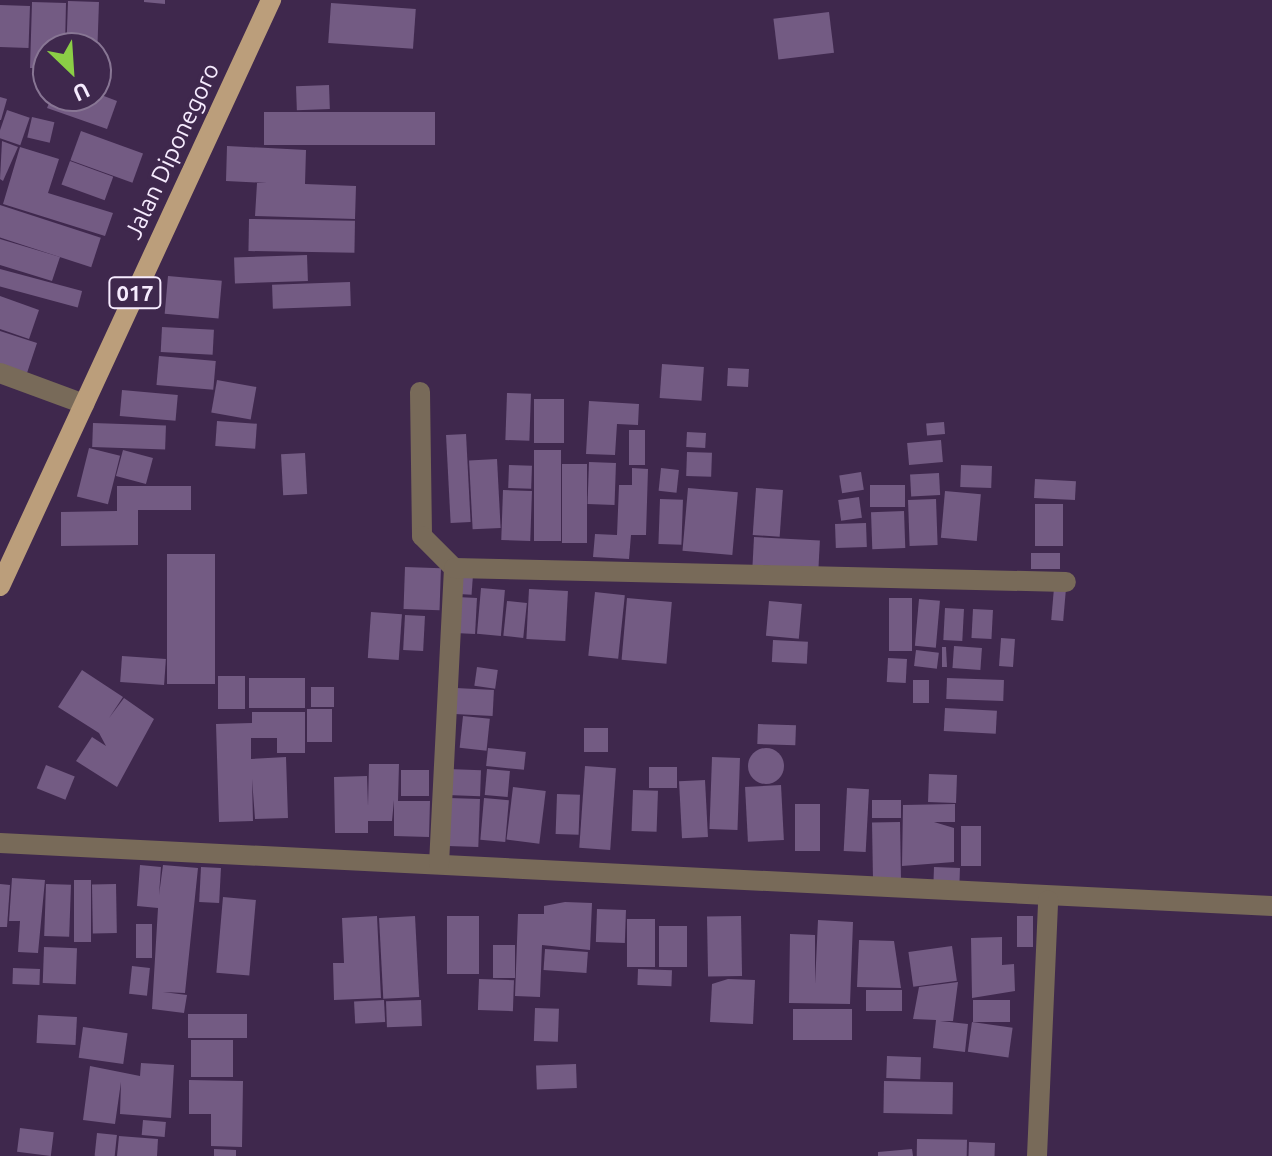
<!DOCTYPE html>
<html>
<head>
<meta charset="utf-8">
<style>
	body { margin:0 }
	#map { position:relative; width:1272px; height:1156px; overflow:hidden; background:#3f284d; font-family:Ubuntu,sans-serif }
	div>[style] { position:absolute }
	.building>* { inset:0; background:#735b83; transform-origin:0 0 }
	.round { border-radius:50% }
	.minor>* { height:20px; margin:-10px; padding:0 10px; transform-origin:10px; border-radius:10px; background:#786a59 }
	.primary>* { height:20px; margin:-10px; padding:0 10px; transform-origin:10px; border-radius:10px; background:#bb9e7b }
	span { translate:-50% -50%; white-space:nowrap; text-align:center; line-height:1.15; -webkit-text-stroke:7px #3f284d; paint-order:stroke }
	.shield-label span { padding:2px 6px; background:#3f284d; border:2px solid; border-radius:6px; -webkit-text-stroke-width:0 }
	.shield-label { font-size:22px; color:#f6ebfe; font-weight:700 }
	.street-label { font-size:24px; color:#f6ebfe }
	.north { position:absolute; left:32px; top:32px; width:80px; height:80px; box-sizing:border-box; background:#3f284d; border:2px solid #887694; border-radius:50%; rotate:155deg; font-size:22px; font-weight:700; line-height:32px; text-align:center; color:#f6ebfe }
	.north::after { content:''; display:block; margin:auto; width:28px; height:36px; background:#8bce46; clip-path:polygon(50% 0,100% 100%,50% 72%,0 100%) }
</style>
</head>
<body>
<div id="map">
	<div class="building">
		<i style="clip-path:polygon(144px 0,165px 0,165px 4px,144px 2px)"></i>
		<i style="left:68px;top:1px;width:31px;height:47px;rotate:2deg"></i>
		<i style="clip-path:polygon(32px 2px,66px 3px,65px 48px,48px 48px,48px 68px,30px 68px)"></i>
		<i style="left:331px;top:3px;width:85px;height:40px;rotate:4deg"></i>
		<i style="left:0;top:5px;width:30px;height:42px;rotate:2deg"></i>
		<i style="left:829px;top:12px;width:41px;height:56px;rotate:83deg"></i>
		<i style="left:329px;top:85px;width:24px;height:33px;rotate:88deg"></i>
		<i style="clip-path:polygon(96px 93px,117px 101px,107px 129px,47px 108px,52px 96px)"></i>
		<i style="clip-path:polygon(0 97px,7px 99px,1px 120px,0 120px)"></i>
		<i style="left:7px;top:110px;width:24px;height:29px;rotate:19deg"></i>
		<i style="left:435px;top:112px;width:33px;height:171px;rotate:90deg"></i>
		<i style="left:32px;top:117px;width:23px;height:21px;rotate:13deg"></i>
		<i style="left:81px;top:131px;width:66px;height:31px;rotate:20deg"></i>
		<i style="clip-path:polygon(2px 141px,18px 147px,3px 181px,0 179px)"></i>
		<i style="clip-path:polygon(227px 146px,306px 150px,305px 184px,356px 186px,355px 219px,255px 216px,257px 183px,267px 183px,226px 181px)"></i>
		<i style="clip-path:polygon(20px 147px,59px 159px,48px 193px,113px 213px,105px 236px,3px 204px)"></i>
		<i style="left:70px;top:161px;width:46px;height:25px;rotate:20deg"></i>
		<i style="left:0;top:205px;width:106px;height:31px;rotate:18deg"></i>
		<i style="left:249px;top:219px;width:106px;height:32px;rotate:1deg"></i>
		<i style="clip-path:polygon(0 239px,60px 257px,52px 281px,0 265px)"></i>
		<i style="left:307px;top:255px;width:26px;height:73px;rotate:88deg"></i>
		<i style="left:0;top:269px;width:85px;height:17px;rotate:15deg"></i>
		<i style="left:168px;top:276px;width:54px;height:38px;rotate:5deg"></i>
		<i style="left:350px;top:282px;width:24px;height:78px;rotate:88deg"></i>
		<i style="clip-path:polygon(0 296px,39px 310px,29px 339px,0 329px)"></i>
		<i style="left:162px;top:327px;width:52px;height:25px;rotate:3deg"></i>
		<i style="clip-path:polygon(0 331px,37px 343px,27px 373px,0 364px)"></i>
		<i style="left:159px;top:356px;width:57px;height:29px;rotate:5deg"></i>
		<i style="left:662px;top:364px;width:42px;height:34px;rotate:4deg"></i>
		<i style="left:728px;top:368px;width:21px;height:18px;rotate:3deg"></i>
		<i style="left:217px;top:380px;width:40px;height:33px;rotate:10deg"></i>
		<i style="left:122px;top:390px;width:56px;height:26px;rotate:5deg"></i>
		<i style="left:507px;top:393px;width:24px;height:47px;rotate:2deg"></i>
		<i style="left:564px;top:399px;width:44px;height:30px;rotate:90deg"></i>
		<i style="clip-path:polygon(589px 401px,639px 404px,638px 425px,617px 424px,615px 455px,586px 454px)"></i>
		<i style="left:217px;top:421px;width:40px;height:25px;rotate:4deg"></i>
		<i style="left:944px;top:422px;width:12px;height:18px;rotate:85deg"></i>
		<i style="left:93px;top:423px;width:73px;height:24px;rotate:2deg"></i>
		<i style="left:629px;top:430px;width:16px;height:35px"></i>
		<i style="left:687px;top:432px;width:19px;height:15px;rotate:3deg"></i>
		<i style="left:466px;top:434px;width:88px;height:20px;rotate:87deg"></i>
		<i style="left:941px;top:440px;width:22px;height:34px;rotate:85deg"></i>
		<i style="left:89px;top:448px;width:32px;height:50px;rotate:14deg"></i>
		<i style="left:123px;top:450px;width:31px;height:27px;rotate:15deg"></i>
		<i style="left:534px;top:450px;width:27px;height:91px"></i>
		<i style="left:687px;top:452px;width:25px;height:24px;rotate:2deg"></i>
		<i style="left:305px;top:453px;width:41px;height:24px;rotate:87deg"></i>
		<i style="left:497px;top:459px;width:69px;height:28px;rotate:87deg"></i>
		<i style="left:589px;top:462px;width:27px;height:42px;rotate:2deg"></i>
		<i style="left:562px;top:464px;width:25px;height:79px"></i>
		<i style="left:509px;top:465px;width:23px;height:23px;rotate:2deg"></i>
		<i style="left:961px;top:465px;width:31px;height:22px;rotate:2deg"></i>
		<i style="clip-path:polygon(632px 468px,648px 469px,646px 535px,631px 535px,629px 559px,593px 557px,595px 534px,617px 535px,619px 485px,632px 485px)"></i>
		<i style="left:661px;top:468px;width:18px;height:23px;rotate:6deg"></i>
		<i style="left:861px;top:472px;width:18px;height:22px;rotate:81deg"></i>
		<i style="left:939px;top:473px;width:22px;height:29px;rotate:87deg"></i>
		<i style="left:1035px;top:479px;width:41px;height:19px;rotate:3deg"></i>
		<i style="left:905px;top:485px;width:22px;height:35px;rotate:90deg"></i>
		<i style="clip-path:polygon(117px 486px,191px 486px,191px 510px,138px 510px,138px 545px,61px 546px,61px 512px,117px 511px)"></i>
		<i style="left:688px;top:488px;width:50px;height:63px;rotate:5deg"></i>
		<i style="left:756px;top:488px;width:27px;height:47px;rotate:4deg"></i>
		<i style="left:503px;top:490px;width:29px;height:50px;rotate:2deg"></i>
		<i style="left:945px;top:491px;width:36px;height:47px;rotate:5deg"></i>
		<i style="left:859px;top:497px;width:21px;height:21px;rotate:82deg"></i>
		<i style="left:660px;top:499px;width:23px;height:45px;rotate:2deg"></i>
		<i style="left:936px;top:499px;width:46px;height:28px;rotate:88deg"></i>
		<i style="left:1035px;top:504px;width:28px;height:42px"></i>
		<i style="left:904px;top:511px;width:37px;height:33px;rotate:88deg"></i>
		<i style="left:866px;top:523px;width:24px;height:31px;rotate:88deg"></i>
		<i style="left:754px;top:537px;width:66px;height:28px;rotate:3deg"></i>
		<i style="left:1060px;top:553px;width:16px;height:29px;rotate:90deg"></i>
		<i style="left:167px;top:554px;width:48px;height:130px"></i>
		<i style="left:405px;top:567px;width:36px;height:42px;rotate:2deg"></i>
		<i style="left:460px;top:574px;width:13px;height:20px;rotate:4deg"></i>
		<i style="left:481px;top:588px;width:24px;height:46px;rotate:5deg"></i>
		<i style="left:1054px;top:588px;width:12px;height:32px;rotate:5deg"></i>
		<i style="left:529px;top:589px;width:39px;height:50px;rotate:3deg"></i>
		<i style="left:595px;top:592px;width:30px;height:64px;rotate:6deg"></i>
		<i style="left:457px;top:597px;width:20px;height:36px;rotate:3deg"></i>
		<i style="left:627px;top:598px;width:45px;height:62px;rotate:5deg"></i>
		<i style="left:889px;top:598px;width:23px;height:53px"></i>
		<i style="left:919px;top:599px;width:21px;height:47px;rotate:5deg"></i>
		<i style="left:507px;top:601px;width:20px;height:35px;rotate:6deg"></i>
		<i style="left:769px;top:601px;width:33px;height:35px;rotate:5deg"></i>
		<i style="left:945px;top:608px;width:19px;height:32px;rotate:3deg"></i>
		<i style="left:973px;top:609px;width:20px;height:29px;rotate:3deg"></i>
		<i style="left:371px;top:612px;width:31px;height:46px;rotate:4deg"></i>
		<i style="left:405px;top:615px;width:20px;height:35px;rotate:3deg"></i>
		<i style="left:1001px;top:638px;width:14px;height:28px;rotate:4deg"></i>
		<i style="left:773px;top:640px;width:35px;height:22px;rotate:3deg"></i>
		<i style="left:954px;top:646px;width:28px;height:22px;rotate:4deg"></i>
		<i style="clip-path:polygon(942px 647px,946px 647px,947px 667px,942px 667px)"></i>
		<i style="left:916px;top:650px;width:23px;height:16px;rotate:7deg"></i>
		<i style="left:122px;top:656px;width:44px;height:26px;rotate:4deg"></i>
		<i style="left:888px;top:658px;width:19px;height:24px;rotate:3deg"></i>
		<i style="left:477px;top:667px;width:21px;height:19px;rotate:8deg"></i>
		<i style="clip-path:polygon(82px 670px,123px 697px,109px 718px,124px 698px,154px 719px,117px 787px,76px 761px,92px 737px,106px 746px,99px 733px,58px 707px)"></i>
		<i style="left:218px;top:676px;width:27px;height:33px"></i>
		<i style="left:249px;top:678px;width:56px;height:30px"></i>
		<i style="left:947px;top:678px;width:57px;height:21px;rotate:2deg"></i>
		<i style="left:913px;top:680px;width:16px;height:23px"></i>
		<i style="left:311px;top:687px;width:23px;height:20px"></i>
		<i style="left:456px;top:688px;width:38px;height:26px;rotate:3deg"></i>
		<i style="left:945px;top:708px;width:52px;height:23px;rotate:3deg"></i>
		<i style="left:307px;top:709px;width:25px;height:33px"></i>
		<i style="clip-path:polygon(252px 712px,305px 712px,305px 753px,277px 753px,277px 738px,251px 738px,251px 759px,286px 757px,288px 818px,255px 819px,252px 779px,253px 821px,219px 822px,216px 724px,252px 723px)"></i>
		<i style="left:463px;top:716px;width:27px;height:32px;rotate:6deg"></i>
		<i style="left:758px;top:724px;width:38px;height:20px;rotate:2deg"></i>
		<i style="left:584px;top:728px;width:24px;height:24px"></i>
		<i class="round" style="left:748px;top:748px;width:36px;height:36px"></i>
		<i style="left:488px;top:748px;width:38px;height:18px;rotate:6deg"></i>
		<i style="left:712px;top:757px;width:28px;height:72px;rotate:2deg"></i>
		<i style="clip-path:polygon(369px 764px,399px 764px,398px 801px,430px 801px,429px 837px,394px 836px,394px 800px,392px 821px,368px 821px,368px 833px,335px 833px,334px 777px,367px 776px,368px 806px)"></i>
		<i style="left:46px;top:765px;width:31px;height:25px;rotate:22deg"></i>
		<i style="left:585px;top:766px;width:31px;height:82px;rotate:4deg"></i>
		<i style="left:649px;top:767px;width:28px;height:21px"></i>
		<i style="left:448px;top:769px;width:33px;height:26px;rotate:2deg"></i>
		<i style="left:487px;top:769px;width:23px;height:26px;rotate:5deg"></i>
		<i style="left:401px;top:770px;width:28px;height:26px"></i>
		<i style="left:929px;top:774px;width:28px;height:28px;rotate:2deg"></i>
		<i style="left:705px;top:780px;width:57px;height:26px;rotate:87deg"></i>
		<i style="left:781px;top:785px;width:55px;height:36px;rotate:87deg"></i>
		<i style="left:513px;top:787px;width:33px;height:53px;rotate:7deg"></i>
		<i style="left:847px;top:788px;width:22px;height:63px;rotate:3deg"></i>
		<i style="left:633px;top:790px;width:25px;height:41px;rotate:2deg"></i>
		<i style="left:557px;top:794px;width:23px;height:40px;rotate:2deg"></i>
		<i style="left:449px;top:798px;width:31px;height:48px;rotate:2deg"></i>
		<i style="left:484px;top:798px;width:25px;height:42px;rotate:5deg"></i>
		<i style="left:872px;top:800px;width:29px;height:18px"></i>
		<i style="left:795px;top:804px;width:25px;height:47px"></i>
		<i style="clip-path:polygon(955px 804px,955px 822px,934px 822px,954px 828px,954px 862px,902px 866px,903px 805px)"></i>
		<i style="left:900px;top:822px;width:57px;height:28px;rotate:89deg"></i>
		<i style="left:961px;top:826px;width:20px;height:40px"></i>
		<i style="clip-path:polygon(140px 865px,161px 867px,159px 895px,163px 865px,198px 868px,185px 993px,163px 992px,187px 995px,184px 1013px,152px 1009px,158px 908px,137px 906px)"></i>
		<i style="left:201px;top:867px;width:20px;height:35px;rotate:3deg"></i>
		<i style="left:934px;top:867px;width:26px;height:19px;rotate:2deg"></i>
		<i style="clip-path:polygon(12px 878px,45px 880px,38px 953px,18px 952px,20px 921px,9px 921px)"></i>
		<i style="left:74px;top:880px;width:17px;height:62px"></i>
		<i style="clip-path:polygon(0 884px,10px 885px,7px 927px,0 927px)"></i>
		<i style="left:46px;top:884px;width:25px;height:52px;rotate:2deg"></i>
		<i style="left:116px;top:884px;width:49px;height:24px;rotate:89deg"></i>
		<i style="left:223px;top:897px;width:33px;height:76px;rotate:5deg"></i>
		<i style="clip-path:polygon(565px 902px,592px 903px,590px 950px,542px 945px,540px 997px,515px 996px,518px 914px,544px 914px,544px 906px)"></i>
		<i style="left:597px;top:909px;width:29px;height:33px;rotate:2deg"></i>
		<i style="clip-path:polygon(377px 916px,381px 998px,334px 1000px,333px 963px,344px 963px,342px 918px)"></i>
		<i style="left:415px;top:916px;width:81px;height:36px;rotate:87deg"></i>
		<i style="left:447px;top:916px;width:32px;height:58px"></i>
		<i style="left:741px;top:916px;width:60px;height:34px;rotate:89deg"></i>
		<i style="left:1017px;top:916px;width:16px;height:31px"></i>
		<i style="left:627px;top:919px;width:28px;height:48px"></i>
		<i style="clip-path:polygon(818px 920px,853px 922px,850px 1004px,789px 1003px,790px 934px,815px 935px,815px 984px)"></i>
		<i style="left:136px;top:924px;width:16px;height:34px"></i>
		<i style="left:659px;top:926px;width:28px;height:41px"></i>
		<i style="clip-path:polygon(1002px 937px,1002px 965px,1014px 964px,1015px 991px,972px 998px,971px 938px)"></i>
		<i style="clip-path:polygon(859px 940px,894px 941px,901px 988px,857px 987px)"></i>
		<i style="left:493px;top:945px;width:22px;height:33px"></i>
		<i style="left:952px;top:946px;width:35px;height:44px;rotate:82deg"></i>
		<i style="left:44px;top:947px;width:33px;height:36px;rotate:2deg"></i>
		<i style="left:545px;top:949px;width:43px;height:21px;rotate:4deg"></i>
		<i style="left:132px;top:966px;width:18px;height:28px;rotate:6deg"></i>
		<i style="left:13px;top:968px;width:27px;height:16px;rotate:2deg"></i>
		<i style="left:638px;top:969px;width:34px;height:16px;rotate:2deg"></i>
		<i style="left:479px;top:979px;width:35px;height:31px;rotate:2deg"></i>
		<i style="clip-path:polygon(728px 979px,755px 980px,753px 1024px,710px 1022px,712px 984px)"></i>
		<i style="clip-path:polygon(958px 982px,953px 1021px,940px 1021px,968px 1024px,965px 1052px,933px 1048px,936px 1020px,913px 1019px,919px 987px)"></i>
		<i style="left:902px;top:990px;width:21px;height:36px;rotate:90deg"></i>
		<i style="left:384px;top:1000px;width:22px;height:30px;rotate:87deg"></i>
		<i style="left:421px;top:1000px;width:26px;height:35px;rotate:88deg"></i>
		<i style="left:973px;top:1000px;width:37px;height:22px"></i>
		<i style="left:535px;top:1008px;width:24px;height:33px;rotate:2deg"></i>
		<i style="left:793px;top:1009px;width:59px;height:31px"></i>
		<i style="left:188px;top:1014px;width:59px;height:24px"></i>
		<i style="left:38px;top:1015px;width:39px;height:28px;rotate:3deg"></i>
		<i style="left:972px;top:1022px;width:41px;height:30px;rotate:8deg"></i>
		<i style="left:83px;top:1027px;width:45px;height:31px;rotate:8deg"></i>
		<i style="left:191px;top:1040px;width:42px;height:37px"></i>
		<i style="left:887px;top:1056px;width:34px;height:22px;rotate:2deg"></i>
		<i style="clip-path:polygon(141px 1063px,174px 1065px,171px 1118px,120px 1114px,121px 1082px,115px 1124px,83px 1120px,90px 1066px,140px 1076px)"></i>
		<i style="left:576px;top:1064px;width:24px;height:40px;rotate:88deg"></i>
		<i style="clip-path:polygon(189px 1080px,243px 1081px,242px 1147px,211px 1146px,211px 1114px,189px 1114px)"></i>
		<i style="left:884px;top:1081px;width:69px;height:32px;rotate:1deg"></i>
		<i style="left:143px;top:1120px;width:23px;height:15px;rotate:5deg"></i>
		<i style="left:20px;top:1128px;width:34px;height:24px;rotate:7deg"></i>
		<i style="left:97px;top:1133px;width:20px;height:23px;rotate:6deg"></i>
		<i style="clip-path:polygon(119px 1136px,158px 1139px,157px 1156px,117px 1156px)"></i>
		<i style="left:917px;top:1139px;width:50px;height:17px;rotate:1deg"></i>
		<i style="left:969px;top:1142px;width:26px;height:14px;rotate:2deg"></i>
		<i style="clip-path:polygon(214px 1149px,236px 1150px,236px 1156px,214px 1156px)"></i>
		<i style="clip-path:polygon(912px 1149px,913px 1156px,878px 1156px,878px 1152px)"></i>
	</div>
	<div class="minor">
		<i style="left:0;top:373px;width:90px;rotate:20.3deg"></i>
		<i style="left:420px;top:392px;width:144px;rotate:89.2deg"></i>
		<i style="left:422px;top:536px;width:45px;rotate:45deg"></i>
		<i style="left:0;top:843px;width:1274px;rotate:2.84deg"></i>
		<i style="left:439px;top:864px;width:296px;rotate:-87.1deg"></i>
		<i style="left:454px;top:568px;width:612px;rotate:1.31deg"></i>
		<i style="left:1037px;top:1156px;width:256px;rotate:-87.5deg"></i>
	</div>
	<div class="primary">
		<i style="left:0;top:586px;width:646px;rotate:-65.18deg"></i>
	</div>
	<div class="shield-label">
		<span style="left:135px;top:293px">017</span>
	</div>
	<div class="street-label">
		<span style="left:172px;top:151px;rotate:-65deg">Jalan Diponegoro</span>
	</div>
	<div class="north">U</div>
</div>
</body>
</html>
